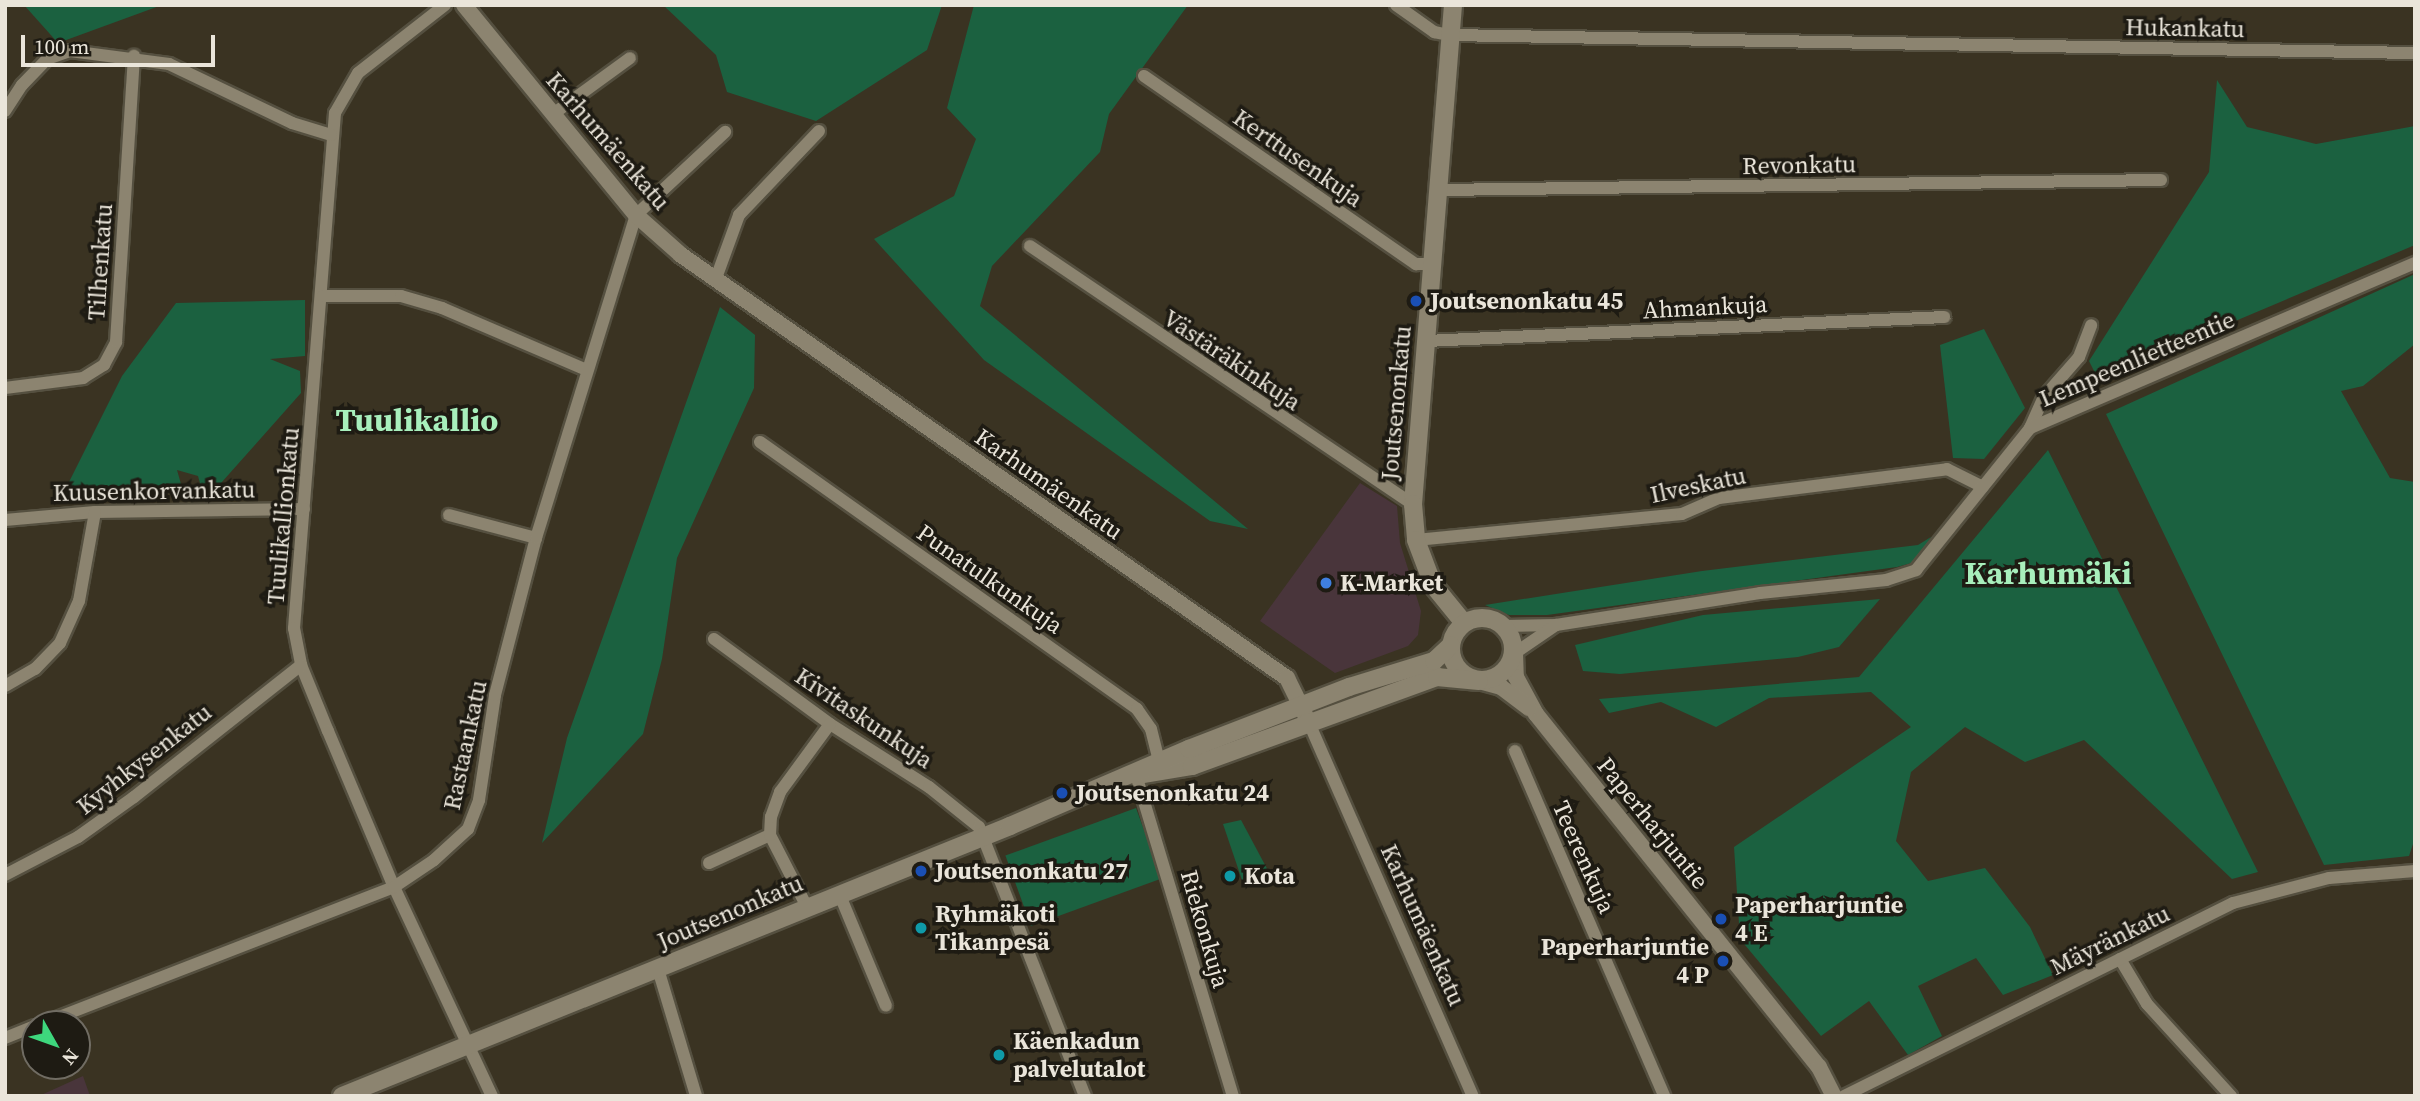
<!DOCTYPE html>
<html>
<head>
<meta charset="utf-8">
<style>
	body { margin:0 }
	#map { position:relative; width:2420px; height:1101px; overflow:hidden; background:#3a3322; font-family:"Source Serif 4",serif }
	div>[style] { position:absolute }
	.commercial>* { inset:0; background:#49353b }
	.green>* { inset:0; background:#1b6140; transform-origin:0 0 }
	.roads { filter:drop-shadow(2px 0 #555040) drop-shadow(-2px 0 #555040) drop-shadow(0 2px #555040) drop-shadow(0 -2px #555040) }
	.minor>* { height:12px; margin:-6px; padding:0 6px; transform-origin:6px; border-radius:6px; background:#8c8470 }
	.tertiary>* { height:16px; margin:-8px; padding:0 8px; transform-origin:8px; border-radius:8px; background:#8c8470 }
	.secondary>* { height:18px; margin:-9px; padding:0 9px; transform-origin:9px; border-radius:9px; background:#8c8470 }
	.secondary>.ring { margin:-9px; padding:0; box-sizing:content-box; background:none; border:18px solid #8c8470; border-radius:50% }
	.dots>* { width:19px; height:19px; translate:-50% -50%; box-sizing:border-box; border:4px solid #1e1b13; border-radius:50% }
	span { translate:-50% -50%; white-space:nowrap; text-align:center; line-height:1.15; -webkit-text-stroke:7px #1e1b13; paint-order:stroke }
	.street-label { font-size:24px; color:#eae5da }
	.poi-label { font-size:24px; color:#eae5da; font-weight:700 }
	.left { translate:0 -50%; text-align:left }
	.right { translate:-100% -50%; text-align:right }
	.district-label { font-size:32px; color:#a8efbc; font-weight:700 }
	.frame { position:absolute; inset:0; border:7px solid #eae5da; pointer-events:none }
	.north { position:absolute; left:21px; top:1010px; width:70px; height:70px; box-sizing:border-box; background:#1e1b13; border:2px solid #706c63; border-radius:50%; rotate:130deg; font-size:19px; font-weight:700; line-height:28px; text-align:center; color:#eae5da }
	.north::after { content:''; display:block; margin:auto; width:24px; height:32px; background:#3ed77d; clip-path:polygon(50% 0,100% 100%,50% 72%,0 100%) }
	.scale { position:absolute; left:21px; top:35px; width:194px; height:32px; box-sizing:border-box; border:4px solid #eae5da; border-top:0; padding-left:9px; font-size:21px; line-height:24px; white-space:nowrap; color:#eae5da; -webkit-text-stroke:5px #1e1b13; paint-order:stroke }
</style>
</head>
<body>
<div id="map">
	<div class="commercial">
		<i style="clip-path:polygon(1360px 483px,1397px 506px,1400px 543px,1421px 611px,1418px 635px,1408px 646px,1335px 673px,1260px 621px)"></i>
		<i style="clip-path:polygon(83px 1076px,90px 1096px,39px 1096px)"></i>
	</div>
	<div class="green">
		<i style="clip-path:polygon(24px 5px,162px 5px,58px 43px)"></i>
		<i style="clip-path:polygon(663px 5px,942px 5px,927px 50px,816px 121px,727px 92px,716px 55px)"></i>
		<i style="clip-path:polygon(974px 5px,1188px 5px,1109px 114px,1100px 152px,992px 266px,980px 306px,1248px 529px,1210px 521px,984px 360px,874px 239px,954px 196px,976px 139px,947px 108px)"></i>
		<i style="clip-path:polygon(2217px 80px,2247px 127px,2316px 144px,2415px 126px,2415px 245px,2098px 379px,2089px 361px,2209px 172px)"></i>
		<i style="clip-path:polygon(2415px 274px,2415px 344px,2363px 386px,2341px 391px,2390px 478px,2415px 482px,2415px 838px,2409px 856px,2324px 865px,2106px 414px)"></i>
		<i style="clip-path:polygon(305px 300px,305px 356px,270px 359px,300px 371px,301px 393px,205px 501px,198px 476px,177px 470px,183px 491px,61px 498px,122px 376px,176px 303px)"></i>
		<i style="clip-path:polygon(720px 307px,755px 335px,754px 388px,677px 558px,662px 659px,643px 734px,542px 843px,567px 738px)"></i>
		<i style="clip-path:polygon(1984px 329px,2025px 408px,1984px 459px,1953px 458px,1940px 345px)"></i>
		<i style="clip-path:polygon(2048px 450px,2258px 872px,2232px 879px,2084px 740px,2025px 762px,1965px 727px,1911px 772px,1896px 841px,1928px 881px,1985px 868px,2030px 927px,2053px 975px,2003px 995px,1976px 958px,1918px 986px,1942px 1036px,1908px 1055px,1869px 1001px,1821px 1036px,1740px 939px,1734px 847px,1911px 727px,1871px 692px,1769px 698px,1716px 727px,1661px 702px,1609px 713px,1599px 699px,1859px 677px)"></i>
		<i style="clip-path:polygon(1931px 537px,1915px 562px,1897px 567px,1547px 615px,1509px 615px,1485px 605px,1702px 571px,1918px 545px)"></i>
		<i style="clip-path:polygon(1880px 599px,1839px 647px,1798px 657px,1620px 674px,1583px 671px,1575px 645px,1703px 615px)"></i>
		<i style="left:1136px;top:808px;width:75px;height:139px;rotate:70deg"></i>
		<i style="clip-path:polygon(1241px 820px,1272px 878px,1243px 883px,1223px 824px)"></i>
	</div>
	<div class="roads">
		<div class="minor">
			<i style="left:445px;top:5px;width:110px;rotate:142deg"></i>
			<i style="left:358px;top:73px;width:46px;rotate:119.9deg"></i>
			<i style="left:335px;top:113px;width:517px;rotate:94.55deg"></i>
			<i style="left:294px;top:628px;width:38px;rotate:79deg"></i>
			<i style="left:301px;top:665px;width:71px;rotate:67.8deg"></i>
			<i style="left:328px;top:731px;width:169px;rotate:67.1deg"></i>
			<i style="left:394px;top:887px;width:231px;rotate:64.9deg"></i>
			<i style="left:1396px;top:5px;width:47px;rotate:35.4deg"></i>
			<i style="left:1434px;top:32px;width:16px;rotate:11deg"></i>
			<i style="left:1450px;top:35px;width:965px;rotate:1.07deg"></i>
			<i style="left:1144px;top:76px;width:331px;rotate:34.7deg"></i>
			<i style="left:1416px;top:264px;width:16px"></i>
			<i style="left:5px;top:111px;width:31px;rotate:-57deg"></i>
			<i style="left:22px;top:85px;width:36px;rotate:-46deg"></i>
			<i style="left:47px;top:59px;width:24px;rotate:-19deg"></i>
			<i style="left:70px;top:51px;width:100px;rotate:7.5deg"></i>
			<i style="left:169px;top:64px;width:136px;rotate:25.6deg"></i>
			<i style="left:292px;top:123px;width:41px;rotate:17.1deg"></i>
			<i style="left:553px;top:114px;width:95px;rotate:-36deg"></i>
			<i style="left:1438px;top:190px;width:723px;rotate:-0.79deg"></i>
			<i style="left:1030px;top:246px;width:462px;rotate:34deg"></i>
			<i style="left:715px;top:281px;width:70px;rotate:-70deg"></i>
			<i style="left:739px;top:215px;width:116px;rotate:-46.4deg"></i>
			<i style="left:323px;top:296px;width:78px"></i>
			<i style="left:401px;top:296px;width:43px;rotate:16.3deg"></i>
			<i style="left:442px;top:308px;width:158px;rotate:23.2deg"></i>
			<i style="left:1426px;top:341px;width:519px;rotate:-2.65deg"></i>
			<i style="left:5px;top:388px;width:79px;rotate:-7.3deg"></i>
			<i style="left:83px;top:378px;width:25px;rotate:-32deg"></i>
			<i style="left:104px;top:365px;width:26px;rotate:-62deg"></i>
			<i style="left:116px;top:342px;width:287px;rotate:-86.4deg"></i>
			<i style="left:2030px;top:428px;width:34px;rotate:-66deg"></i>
			<i style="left:2044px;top:397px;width:53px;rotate:-48.8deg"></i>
			<i style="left:2079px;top:357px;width:34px;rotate:-69deg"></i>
			<i style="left:760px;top:442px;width:462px;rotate:35.3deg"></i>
			<i style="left:1137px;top:709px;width:24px;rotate:55deg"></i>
			<i style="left:1151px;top:729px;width:41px;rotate:76deg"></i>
			<i style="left:449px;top:515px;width:90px;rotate:14.8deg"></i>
			<i style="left:5px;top:520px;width:90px;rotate:-5.1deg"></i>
			<i style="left:95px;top:512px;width:209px;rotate:-0.8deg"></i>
			<i style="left:1416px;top:540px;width:267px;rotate:-5.6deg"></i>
			<i style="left:1682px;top:514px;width:40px;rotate:-23.4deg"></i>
			<i style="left:1719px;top:498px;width:230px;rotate:-7.2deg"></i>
			<i style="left:1947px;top:469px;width:40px;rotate:26.6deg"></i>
			<i style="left:1504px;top:626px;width:52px;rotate:-1.1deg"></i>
			<i style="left:1556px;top:625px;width:206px;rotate:-8.9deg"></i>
			<i style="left:1760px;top:593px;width:127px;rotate:-5.9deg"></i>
			<i style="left:1886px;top:580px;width:32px;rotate:-18deg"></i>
			<i style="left:1916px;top:570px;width:182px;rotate:-51.2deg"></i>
			<i style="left:2030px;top:428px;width:419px;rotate:-23.2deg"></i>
			<i style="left:714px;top:639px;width:144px;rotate:36.2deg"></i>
			<i style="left:830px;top:724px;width:117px;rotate:32.5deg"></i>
			<i style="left:929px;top:787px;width:64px;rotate:38.7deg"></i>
			<i style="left:979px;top:827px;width:289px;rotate:68.5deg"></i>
			<i style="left:1515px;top:653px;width:50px;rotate:-34.3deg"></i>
			<i style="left:5px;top:686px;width:34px;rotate:-30deg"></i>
			<i style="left:35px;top:669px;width:36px;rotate:-46deg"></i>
			<i style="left:60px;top:643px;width:46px;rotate:-65.7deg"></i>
			<i style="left:79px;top:601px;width:90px;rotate:-79.8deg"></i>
			<i style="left:1309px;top:723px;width:407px;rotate:66.3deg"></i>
			<i style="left:1515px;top:751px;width:376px;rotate:66.6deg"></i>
			<i style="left:1136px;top:775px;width:335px;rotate:73.2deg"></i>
			<i style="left:709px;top:863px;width:67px;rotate:-24.7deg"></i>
			<i style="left:5px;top:875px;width:82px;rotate:-27.5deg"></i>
			<i style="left:78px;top:837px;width:69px;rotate:-35.5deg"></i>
			<i style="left:134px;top:797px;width:213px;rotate:-38.3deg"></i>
			<i style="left:839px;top:893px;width:122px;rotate:67.4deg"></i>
			<i style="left:807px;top:907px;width:81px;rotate:-117.2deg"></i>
			<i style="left:770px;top:835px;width:18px;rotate:-87deg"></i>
			<i style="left:771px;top:817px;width:27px;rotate:-70deg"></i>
			<i style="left:780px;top:792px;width:84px;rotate:-53.7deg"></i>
			<i style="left:2120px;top:959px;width:52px;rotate:59deg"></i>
			<i style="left:2147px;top:1004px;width:125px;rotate:47.6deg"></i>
			<i style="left:658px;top:969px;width:133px;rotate:73.3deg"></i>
			<i style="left:41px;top:1024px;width:379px;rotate:-21.2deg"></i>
			<i style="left:394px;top:887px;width:48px;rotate:-34deg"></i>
			<i style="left:434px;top:860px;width:46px;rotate:-42.4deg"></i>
			<i style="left:468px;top:829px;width:31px;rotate:-69deg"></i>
			<i style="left:479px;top:800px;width:106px;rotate:-81.3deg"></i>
			<i style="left:495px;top:695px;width:162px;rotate:-75.4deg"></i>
			<i style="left:536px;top:538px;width:338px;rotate:-72.8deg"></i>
			<i style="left:636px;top:215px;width:122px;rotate:-43deg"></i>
			<i style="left:5px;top:1038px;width:32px;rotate:-22deg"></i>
			<i style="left:1844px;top:1096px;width:434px;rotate:-26.4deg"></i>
			<i style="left:2233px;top:903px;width:99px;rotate:-14.6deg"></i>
			<i style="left:2329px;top:878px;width:86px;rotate:-4.7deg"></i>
		</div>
		<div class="tertiary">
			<i style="left:464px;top:5px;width:271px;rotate:50.7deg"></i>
			<i style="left:636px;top:215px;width:60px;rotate:41.6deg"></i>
			<i style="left:681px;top:255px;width:739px;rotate:34.92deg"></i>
			<i style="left:1287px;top:678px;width:50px;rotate:63.9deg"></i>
			<i style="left:1515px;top:653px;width:24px;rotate:88deg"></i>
			<i style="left:1516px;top:677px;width:42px;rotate:61.6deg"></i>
			<i style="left:1536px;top:714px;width:452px;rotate:51.3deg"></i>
			<i style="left:1819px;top:1067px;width:33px;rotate:63deg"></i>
			<i style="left:1479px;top:681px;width:23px;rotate:15deg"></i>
			<i style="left:1501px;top:687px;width:35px;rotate:37deg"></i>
		</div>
		<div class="secondary">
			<i style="left:1453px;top:5px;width:501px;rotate:94.58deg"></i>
			<i style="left:1413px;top:504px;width:36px;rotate:85deg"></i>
			<i style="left:1416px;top:540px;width:48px;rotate:69.3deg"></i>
			<i style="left:1433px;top:585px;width:49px;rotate:50.8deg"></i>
			<i class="ring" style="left:1451px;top:618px;width:44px;height:44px"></i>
			<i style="left:1143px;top:774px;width:50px;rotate:-9.3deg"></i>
			<i style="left:1192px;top:766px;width:261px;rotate:-20deg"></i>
			<i style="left:1437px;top:677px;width:42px;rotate:5.4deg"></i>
			<i style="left:342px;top:1096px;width:721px;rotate:-22.01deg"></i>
			<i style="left:1010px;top:826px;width:195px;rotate:-23.3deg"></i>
			<i style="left:1189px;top:749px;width:172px;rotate:-21.2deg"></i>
			<i style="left:1349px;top:687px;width:89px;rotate:-17deg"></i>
			<i style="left:1434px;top:661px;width:23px;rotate:-43deg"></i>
		</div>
	</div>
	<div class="dots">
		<i style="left:1416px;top:301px;background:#1a4fb4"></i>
		<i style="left:1326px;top:583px;background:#3f7fe0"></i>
		<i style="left:1062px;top:793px;background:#1a4fb4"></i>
		<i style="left:921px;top:871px;background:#1a4fb4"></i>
		<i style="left:1230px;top:876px;background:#0f9aa8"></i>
		<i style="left:1721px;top:919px;background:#1a4fb4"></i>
		<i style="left:921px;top:928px;background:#0f9aa8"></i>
		<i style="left:1723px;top:961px;background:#1a4fb4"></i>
		<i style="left:999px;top:1055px;background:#0f9aa8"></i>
	</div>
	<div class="street-label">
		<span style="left:2185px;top:28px;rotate:1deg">Hukankatu</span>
		<span style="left:608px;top:141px;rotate:49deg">Karhumäenkatu</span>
		<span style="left:1298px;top:158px;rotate:35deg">Kerttusenkuja</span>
		<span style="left:1799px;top:165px;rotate:-1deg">Revonkatu</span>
		<span style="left:100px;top:262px;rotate:-86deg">Tilhenkatu</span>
		<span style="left:1705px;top:307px;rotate:-3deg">Ahmankuja</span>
		<span style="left:2137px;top:359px;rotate:-23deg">Lempeenlietteentie</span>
		<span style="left:1232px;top:360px;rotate:34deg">Västäräkinkuja</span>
		<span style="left:1396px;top:403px;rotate:-85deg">Joutsenonkatu</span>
		<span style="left:1049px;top:484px;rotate:35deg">Karhumäenkatu</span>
		<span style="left:1698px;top:485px;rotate:-12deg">Ilveskatu</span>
		<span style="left:154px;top:491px;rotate:-1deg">Kuusenkorvankatu</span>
		<span style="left:283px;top:516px;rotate:-85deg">Tuulikallionkatu</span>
		<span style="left:990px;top:579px;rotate:35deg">Punatulkunkuja</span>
		<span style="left:864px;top:718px;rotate:34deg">Kivitaskunkuja</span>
		<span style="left:465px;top:745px;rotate:-78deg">Rastaankatu</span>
		<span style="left:144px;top:759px;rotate:-38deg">Kyyhkysenkatu</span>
		<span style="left:1653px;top:823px;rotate:51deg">Paperharjuntie</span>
		<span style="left:1584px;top:857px;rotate:66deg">Teerenkuja</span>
		<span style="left:730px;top:912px;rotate:-23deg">Joutsenonkatu</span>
		<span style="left:1423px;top:925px;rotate:66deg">Karhumäenkatu</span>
		<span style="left:1205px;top:929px;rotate:74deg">Riekonkuja</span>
		<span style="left:2110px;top:940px;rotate:-26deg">Mäyränkatu</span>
	</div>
	<div class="poi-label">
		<span class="left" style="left:1430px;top:301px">Joutsenonkatu 45</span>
		<span class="left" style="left:1340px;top:583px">K-Market</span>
		<span class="left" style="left:1076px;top:793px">Joutsenonkatu 24</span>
		<span class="left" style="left:935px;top:871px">Joutsenonkatu 27</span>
		<span class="left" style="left:1244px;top:876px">Kota</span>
		<span class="left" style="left:1735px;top:919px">Paperharjuntie<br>4 E</span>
		<span class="left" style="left:935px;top:928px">Ryhmäkoti<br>Tikanpesä</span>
		<span class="right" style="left:1709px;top:961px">Paperharjuntie<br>4 P</span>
		<span class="left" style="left:1013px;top:1055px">Käenkadun<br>palvelutalot</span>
	</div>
	<div class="district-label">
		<span style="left:417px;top:420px">Tuulikallio</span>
		<span style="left:2048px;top:573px">Karhumäki</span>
	</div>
	<div class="frame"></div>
	<div class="north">N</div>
	<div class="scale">100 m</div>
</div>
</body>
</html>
